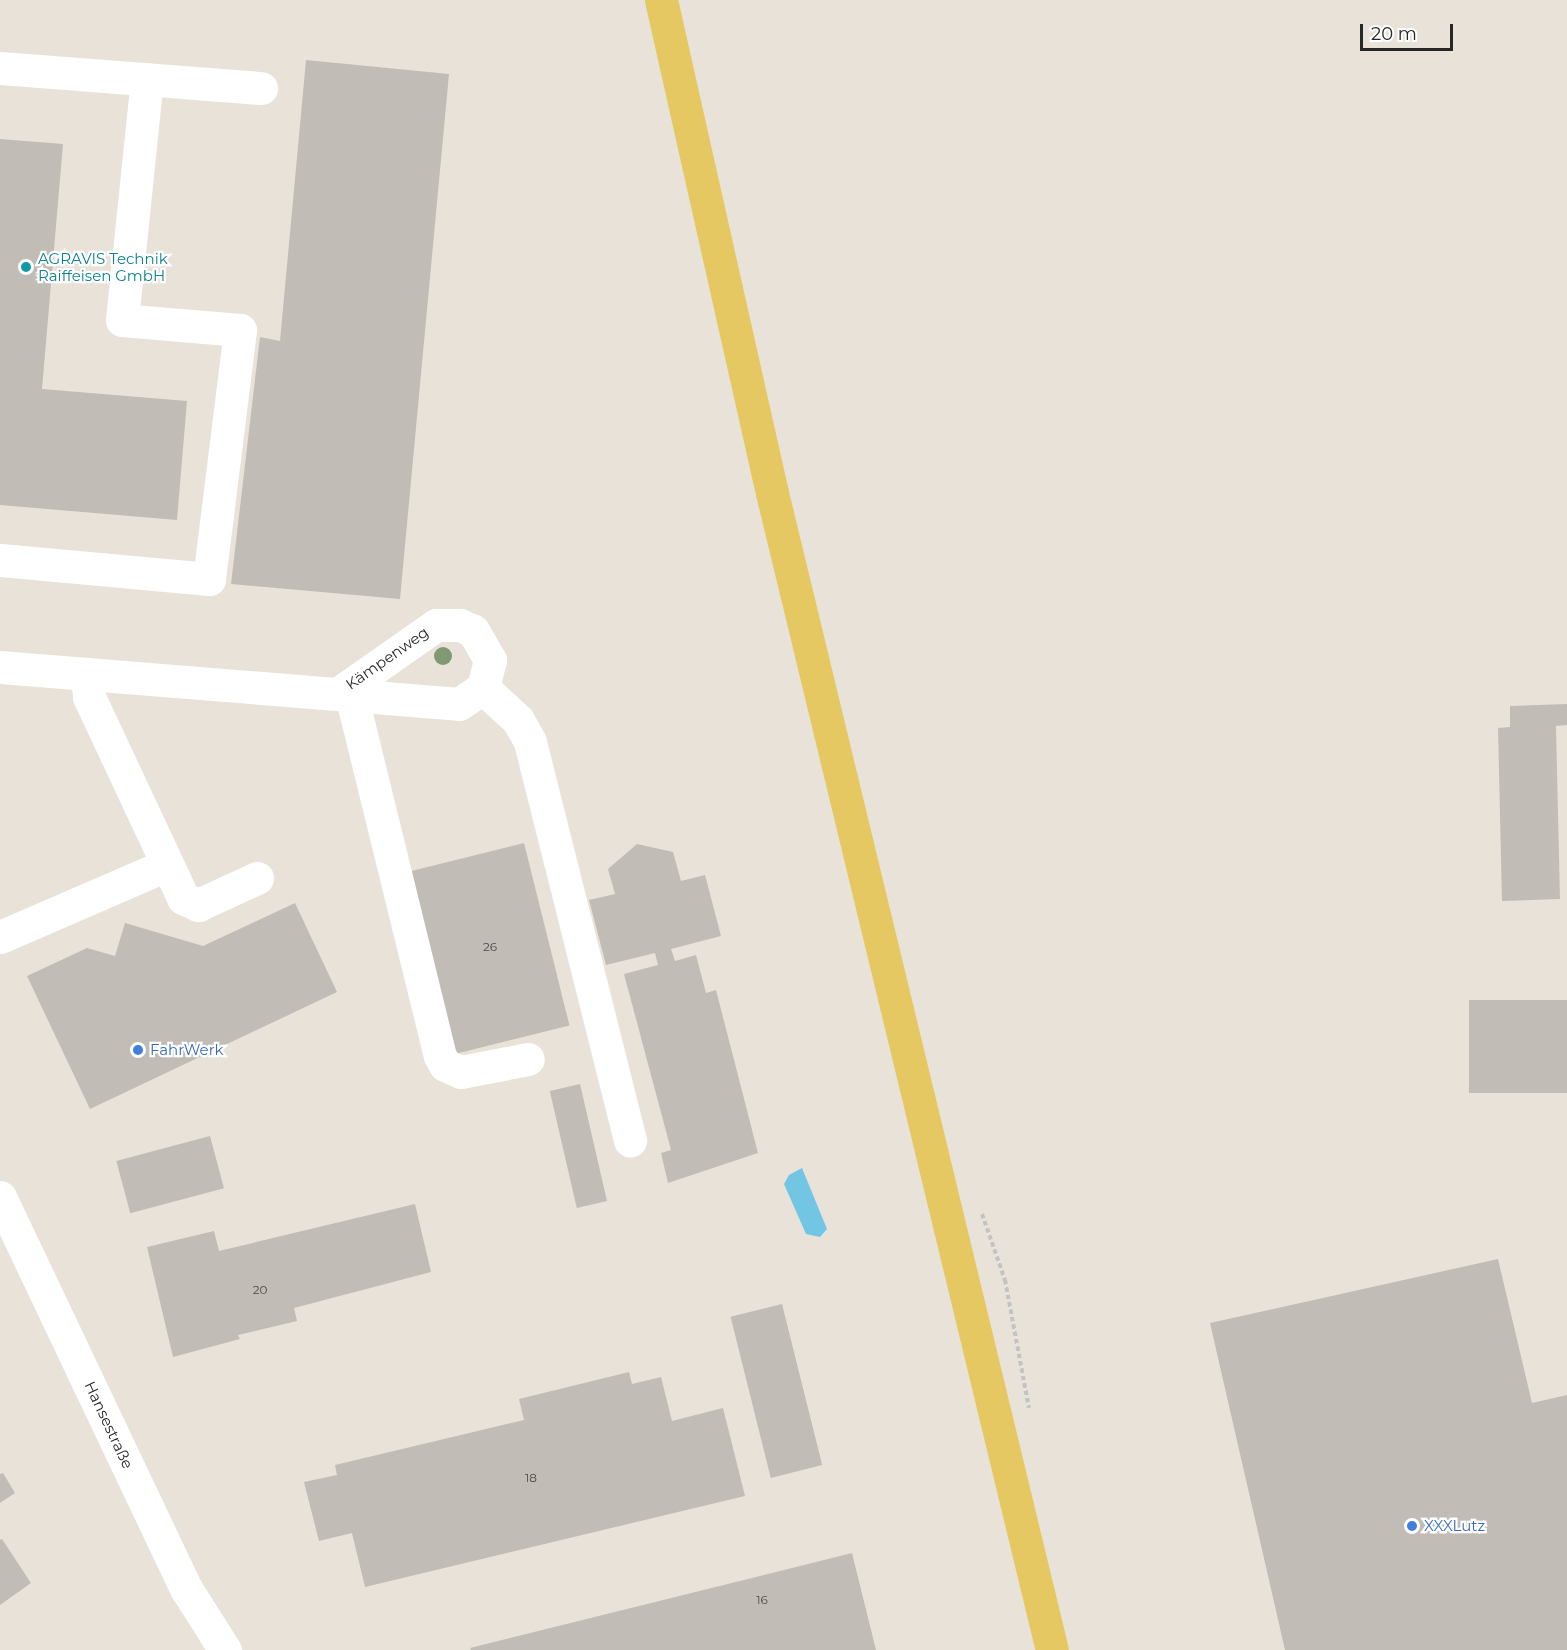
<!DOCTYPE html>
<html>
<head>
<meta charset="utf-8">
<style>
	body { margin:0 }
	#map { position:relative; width:1567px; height:1650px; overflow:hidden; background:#e9e2d9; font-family:Montserrat,sans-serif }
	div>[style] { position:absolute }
	.water>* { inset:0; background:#73c5e4 }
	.building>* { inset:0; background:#c1bcb6; transform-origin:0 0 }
	.path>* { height:4px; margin-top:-2px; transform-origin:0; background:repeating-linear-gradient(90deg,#c3c3c3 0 4.5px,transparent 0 7.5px) }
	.minor>* { height:33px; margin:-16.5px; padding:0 16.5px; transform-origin:16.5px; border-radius:16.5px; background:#fff }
	.major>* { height:33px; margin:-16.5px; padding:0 16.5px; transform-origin:16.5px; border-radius:16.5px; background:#e5c862 }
	.trees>* { width:18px; height:18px; margin:-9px; border-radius:50%; background:#809972 }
	.dots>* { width:16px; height:16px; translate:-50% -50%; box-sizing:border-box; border:3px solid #fff; border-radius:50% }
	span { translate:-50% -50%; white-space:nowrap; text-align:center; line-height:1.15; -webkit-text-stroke:4.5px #fff; paint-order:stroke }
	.number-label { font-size:12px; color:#4e4c4b }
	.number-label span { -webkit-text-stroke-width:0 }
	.culture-label { font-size:15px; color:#0d838f }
	.left { translate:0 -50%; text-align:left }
	.street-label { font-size:15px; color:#272727 }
	.shop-label { font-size:15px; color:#366cbe }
	.scale { position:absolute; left:1360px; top:24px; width:93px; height:27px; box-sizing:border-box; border:3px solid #272727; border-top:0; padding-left:8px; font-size:18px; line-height:21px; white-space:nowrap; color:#272727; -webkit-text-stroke:4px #fff; paint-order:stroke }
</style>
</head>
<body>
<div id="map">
	<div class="water">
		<i style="clip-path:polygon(802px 1168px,827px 1229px,820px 1237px,806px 1234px,784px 1184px,789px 1175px)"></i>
	</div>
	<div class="building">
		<i style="clip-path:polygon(306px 60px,449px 74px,400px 599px,231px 584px,260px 337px,280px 341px)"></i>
		<i style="clip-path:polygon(0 139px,63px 144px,42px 389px,187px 401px,177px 520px,0 505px)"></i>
		<i style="clip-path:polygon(1567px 704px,1567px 725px,1556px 726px,1560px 899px,1502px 901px,1498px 728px,1510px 727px,1510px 706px)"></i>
		<i style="left:524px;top:843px;width:188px;height:117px;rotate:76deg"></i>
		<i style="clip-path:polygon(637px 844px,673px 852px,681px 881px,705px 875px,721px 936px,671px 949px,675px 961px,696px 955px,706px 993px,716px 990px,758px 1153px,668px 1183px,661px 1153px,671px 1150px,624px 974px,658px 965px,655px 953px,606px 965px,589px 900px,615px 894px,608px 869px)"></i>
		<i style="clip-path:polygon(295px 903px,337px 992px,90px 1109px,27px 976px,87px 948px,115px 956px,125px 923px,203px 946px)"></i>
		<i style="left:1567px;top:1000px;width:93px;height:98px;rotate:90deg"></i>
		<i style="left:580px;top:1084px;width:120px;height:31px;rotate:77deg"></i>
		<i style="left:210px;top:1136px;width:54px;height:97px;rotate:75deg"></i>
		<i style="clip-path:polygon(415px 1204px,431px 1272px,294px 1308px,297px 1321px,238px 1335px,240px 1339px,173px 1357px,147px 1247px,214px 1231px,219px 1251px)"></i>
		<i style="clip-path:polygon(1498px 1259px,1532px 1403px,1567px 1395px,1567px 1650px,1285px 1650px,1210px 1323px)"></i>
		<i style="left:782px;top:1304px;width:166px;height:53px;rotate:76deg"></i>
		<i style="clip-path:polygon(629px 1372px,632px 1384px,661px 1377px,672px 1421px,723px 1408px,745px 1496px,365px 1587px,352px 1533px,319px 1541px,304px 1482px,337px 1475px,335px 1465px,524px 1420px,519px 1399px)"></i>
		<i style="clip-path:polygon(3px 1473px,15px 1493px,0 1503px,0 1474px)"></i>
		<i style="clip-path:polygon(2px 1539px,31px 1583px,0 1605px,0 1540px)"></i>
		<i style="clip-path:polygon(852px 1553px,876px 1650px,471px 1650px,470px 1648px)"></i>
	</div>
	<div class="path">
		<i style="left:982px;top:1214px;width:70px;rotate:70.8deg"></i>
		<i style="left:1005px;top:1280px;width:130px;rotate:79.4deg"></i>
	</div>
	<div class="minor">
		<i style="left:0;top:68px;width:262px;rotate:4.4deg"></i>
		<i style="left:0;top:560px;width:210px;rotate:5.2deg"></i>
		<i style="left:209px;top:579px;width:251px;rotate:-82.9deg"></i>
		<i style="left:240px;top:330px;width:118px;rotate:-175.2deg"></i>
		<i style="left:122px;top:320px;width:242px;rotate:-84.1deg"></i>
		<i style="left:0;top:667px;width:460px;rotate:4.6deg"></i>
		<i style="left:459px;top:704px;width:29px;rotate:-34deg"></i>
		<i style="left:483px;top:688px;width:29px;rotate:-76deg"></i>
		<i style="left:490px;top:660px;width:34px;rotate:-120deg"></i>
		<i style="left:473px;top:631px;width:14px;rotate:-155deg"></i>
		<i style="left:460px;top:625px;width:24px;rotate:180deg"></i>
		<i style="left:436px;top:625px;width:118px;rotate:145deg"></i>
		<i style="left:87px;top:674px;width:23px;rotate:85deg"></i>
		<i style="left:89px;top:697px;width:222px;rotate:64.9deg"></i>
		<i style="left:183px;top:898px;width:17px;rotate:25deg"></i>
		<i style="left:198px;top:905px;width:65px;rotate:-24.6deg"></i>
		<i style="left:483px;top:688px;width:47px;rotate:42.4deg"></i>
		<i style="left:518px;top:720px;width:25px;rotate:61deg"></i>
		<i style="left:530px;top:742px;width:411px;rotate:75.9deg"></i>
		<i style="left:351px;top:694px;width:373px;rotate:76.2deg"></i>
		<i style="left:440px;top:1056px;width:10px;rotate:61deg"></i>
		<i style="left:445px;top:1065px;width:17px;rotate:24deg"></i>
		<i style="left:461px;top:1072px;width:68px;rotate:-11deg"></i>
		<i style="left:0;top:937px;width:181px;rotate:-23.4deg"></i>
		<i style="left:0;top:1197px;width:435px;rotate:64.6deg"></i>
		<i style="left:187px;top:1590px;width:71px;rotate:57.7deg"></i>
	</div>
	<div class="major">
		<i style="left:661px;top:0;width:505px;rotate:77.31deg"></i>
		<i style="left:772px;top:493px;width:1190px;rotate:76.4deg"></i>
	</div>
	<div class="trees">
		<i style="left:443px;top:656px"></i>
	</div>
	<div class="dots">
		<i style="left:26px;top:267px;background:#0f9aa8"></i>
		<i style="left:138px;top:1050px;background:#3f7fe0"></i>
		<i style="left:1412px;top:1526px;background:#3f7fe0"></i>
	</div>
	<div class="number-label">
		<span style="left:490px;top:947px">26</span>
		<span style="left:260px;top:1290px">20</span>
		<span style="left:531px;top:1478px">18</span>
		<span style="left:762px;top:1600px">16</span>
	</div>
	<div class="culture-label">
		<span class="left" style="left:38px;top:267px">AGRAVIS Technik<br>Raiffeisen GmbH</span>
	</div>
	<div class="street-label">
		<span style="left:387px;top:658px;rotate:-35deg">Kämpenweg</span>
		<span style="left:109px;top:1425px;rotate:65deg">Hansestraße</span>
	</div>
	<div class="shop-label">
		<span class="left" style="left:150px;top:1050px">FahrWerk</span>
		<span class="left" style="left:1424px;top:1526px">XXXLutz</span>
	</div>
	<div class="scale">20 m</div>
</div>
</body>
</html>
